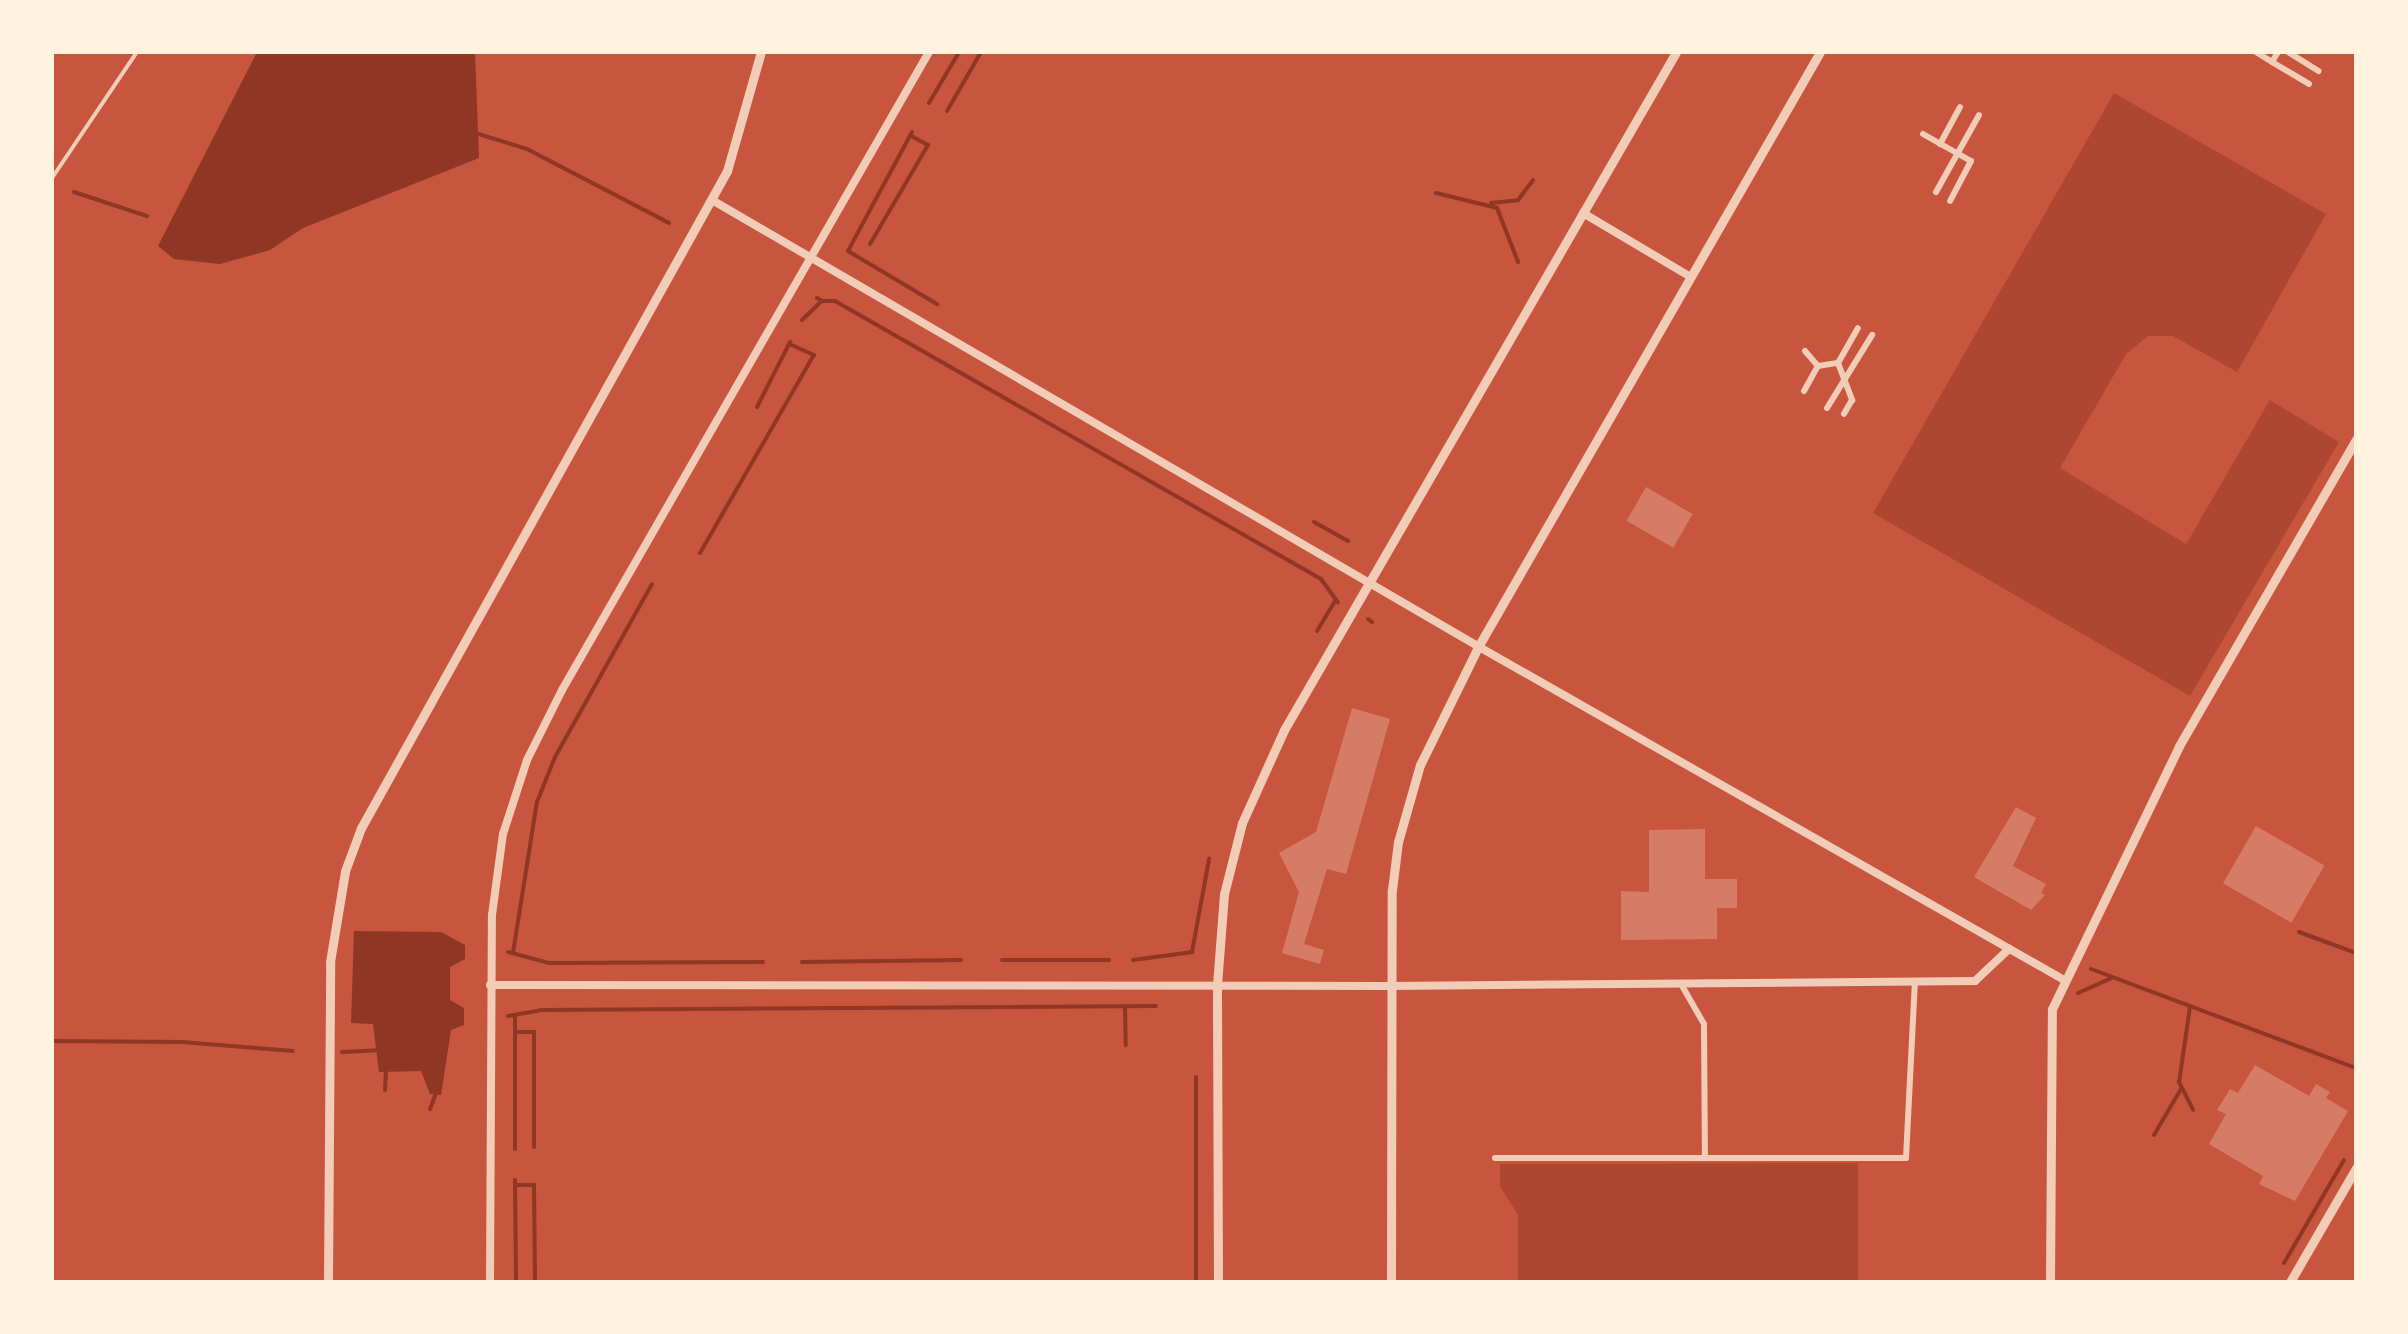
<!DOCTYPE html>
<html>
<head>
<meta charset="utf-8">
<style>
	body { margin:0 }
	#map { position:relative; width:2408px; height:1334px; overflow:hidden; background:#c8553d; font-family:Literata,serif }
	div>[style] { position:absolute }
	.green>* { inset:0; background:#ae4732 }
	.water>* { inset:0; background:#8f3625 }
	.stream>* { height:4px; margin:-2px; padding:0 2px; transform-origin:2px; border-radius:2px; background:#8f3625 }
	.building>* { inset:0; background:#d67c66; transform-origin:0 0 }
	.service>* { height:4px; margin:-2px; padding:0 2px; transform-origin:2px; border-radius:2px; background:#f1ccb7 }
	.pedestrian>* { height:6px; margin:-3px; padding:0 3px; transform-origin:3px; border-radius:3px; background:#f1ccb7 }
	.minor>* { height:8px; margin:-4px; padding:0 4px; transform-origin:4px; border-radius:4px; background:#f1ccb7 }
	.tertiary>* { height:9px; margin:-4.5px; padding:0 4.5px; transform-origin:4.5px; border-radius:4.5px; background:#f1ccb7 }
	span { translate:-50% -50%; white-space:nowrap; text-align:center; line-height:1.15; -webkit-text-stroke:8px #fff3e0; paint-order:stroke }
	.frame { position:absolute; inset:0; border:54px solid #fff3e0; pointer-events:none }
</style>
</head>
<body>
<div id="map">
	<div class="green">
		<i style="clip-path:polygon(2114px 93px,2326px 214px,2237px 372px,2173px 336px,2148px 336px,2126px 354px,2060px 468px,2186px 544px,2270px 400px,2339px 442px,2190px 696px,1873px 513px)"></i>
		<i style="clip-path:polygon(1858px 1163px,1858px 1282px,1518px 1282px,1518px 1215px,1500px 1186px,1500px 1164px)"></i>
	</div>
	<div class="water">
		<i style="clip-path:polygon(257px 52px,475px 52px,479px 158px,303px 228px,270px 250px,220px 264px,174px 259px,158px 246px)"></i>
		<i style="clip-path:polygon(354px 931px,441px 932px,465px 945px,465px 959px,450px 967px,450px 1000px,464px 1008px,464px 1025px,451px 1030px,441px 1095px,430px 1094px,421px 1071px,379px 1072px,373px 1024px,351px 1023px)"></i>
	</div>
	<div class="stream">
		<i style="left:929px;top:103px;width:59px;rotate:-59.5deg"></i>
		<i style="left:947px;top:111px;width:68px;rotate:-60deg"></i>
		<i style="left:472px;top:132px;width:58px;rotate:17.2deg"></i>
		<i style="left:527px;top:149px;width:160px;rotate:27.5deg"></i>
		<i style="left:912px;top:132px;width:135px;rotate:118.3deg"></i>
		<i style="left:848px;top:251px;width:104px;rotate:30.8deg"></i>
		<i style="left:74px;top:192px;width:77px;rotate:18.2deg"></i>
		<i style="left:1436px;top:193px;width:63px;rotate:13.8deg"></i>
		<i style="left:1497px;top:208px;width:58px;rotate:68.7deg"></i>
		<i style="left:1491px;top:203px;width:27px;rotate:-6deg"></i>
		<i style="left:1518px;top:200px;width:25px;rotate:-53deg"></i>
		<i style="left:870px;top:244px;width:115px;rotate:-59.6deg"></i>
		<i style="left:928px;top:145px;width:19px;rotate:-152deg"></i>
		<i style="left:822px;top:301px;width:13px"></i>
		<i style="left:835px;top:301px;width:560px;rotate:29.77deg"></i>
		<i style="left:1321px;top:579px;width:29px;rotate:54deg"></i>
		<i style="left:802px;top:320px;width:28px;rotate:-44deg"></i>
		<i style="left:822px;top:301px;width:6px;rotate:-149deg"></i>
		<i style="left:757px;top:407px;width:73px;rotate:-63.1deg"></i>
		<i style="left:1314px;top:522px;width:39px;rotate:29deg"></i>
		<i style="left:700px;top:553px;width:228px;rotate:-60.1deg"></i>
		<i style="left:814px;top:355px;width:27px;rotate:-156deg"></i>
		<i style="left:1368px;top:619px;width:5px;rotate:37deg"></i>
		<i style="left:1317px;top:631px;width:35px;rotate:-59deg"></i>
		<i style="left:2299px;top:932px;width:61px;rotate:20.2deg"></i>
		<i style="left:508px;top:952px;width:42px;rotate:15deg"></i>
		<i style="left:549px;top:963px;width:214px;rotate:-0.3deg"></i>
		<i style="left:513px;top:953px;width:153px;rotate:-81deg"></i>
		<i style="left:537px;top:802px;width:48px;rotate:-68.2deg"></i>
		<i style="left:555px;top:757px;width:198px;rotate:-60.7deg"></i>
		<i style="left:1002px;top:960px;width:107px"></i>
		<i style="left:1133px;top:960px;width:60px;rotate:-7.7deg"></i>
		<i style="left:1192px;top:952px;width:95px;rotate:-79.6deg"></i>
		<i style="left:802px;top:962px;width:159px;rotate:-0.7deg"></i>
		<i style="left:2091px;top:969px;width:283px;rotate:20.5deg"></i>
		<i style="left:2078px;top:993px;width:36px;rotate:-24deg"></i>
		<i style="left:1125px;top:1006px;width:39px;rotate:89deg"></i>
		<i style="left:2190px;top:1007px;width:76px;rotate:98.3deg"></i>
		<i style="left:2179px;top:1082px;width:31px;rotate:63deg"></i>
		<i style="left:508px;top:1016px;width:34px;rotate:-10deg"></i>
		<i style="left:541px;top:1010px;width:615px;rotate:-0.37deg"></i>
		<i style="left:515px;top:1032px;width:19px"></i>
		<i style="left:534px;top:1032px;width:115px;rotate:90deg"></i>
		<i style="left:52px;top:1041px;width:130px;rotate:0.4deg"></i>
		<i style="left:182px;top:1042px;width:111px;rotate:4.6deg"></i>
		<i style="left:342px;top:1052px;width:42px;rotate:-2.7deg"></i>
		<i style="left:1196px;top:1077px;width:205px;rotate:90deg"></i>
		<i style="left:385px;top:1090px;width:22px;rotate:-87deg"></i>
		<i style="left:430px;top:1109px;width:17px;rotate:-69deg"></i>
		<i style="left:2154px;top:1135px;width:53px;rotate:-59.6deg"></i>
		<i style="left:515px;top:1149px;width:133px;rotate:-90deg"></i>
		<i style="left:515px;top:1180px;width:102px;rotate:89.4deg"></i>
		<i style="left:515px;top:1185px;width:19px"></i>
		<i style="left:534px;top:1185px;width:97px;rotate:89.4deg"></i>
		<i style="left:2284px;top:1263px;width:119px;rotate:-59.8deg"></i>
	</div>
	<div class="building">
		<i style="left:1646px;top:487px;width:54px;height:39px;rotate:30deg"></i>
		<i style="clip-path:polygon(1352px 708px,1390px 719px,1346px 874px,1327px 869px,1304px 944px,1324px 950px,1320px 964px,1282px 953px,1299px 892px,1279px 853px,1316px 832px)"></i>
		<i style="clip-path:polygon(2016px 807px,2036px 818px,2013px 866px,2046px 884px,2041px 893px,2045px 895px,2031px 910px,1974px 877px)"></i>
		<i style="left:2256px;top:826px;width:79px;height:66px;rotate:30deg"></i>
		<i style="clip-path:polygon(1705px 829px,1705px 879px,1737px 879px,1737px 908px,1717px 908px,1717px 939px,1621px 940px,1621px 891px,1649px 892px,1649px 830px)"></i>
		<i style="clip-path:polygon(2255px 1065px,2309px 1096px,2316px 1084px,2330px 1092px,2326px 1098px,2348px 1111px,2295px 1201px,2259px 1184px,2263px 1176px,2209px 1144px,2226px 1114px,2217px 1110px,2230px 1089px,2238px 1093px)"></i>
	</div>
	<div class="service">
		<i style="left:52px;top:178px;width:152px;rotate:-56deg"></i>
	</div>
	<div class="pedestrian">
		<i style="left:2256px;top:52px;width:19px;rotate:32deg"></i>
		<i style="left:2272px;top:62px;width:12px;rotate:-59deg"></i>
		<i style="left:2288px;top:52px;width:36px;rotate:32deg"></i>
		<i style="left:2272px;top:62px;width:43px;rotate:30.7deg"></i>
		<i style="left:1923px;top:134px;width:55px;rotate:29.4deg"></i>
		<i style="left:1971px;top:161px;width:45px;rotate:117.7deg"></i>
		<i style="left:1940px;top:144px;width:42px;rotate:-61.6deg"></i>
		<i style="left:1936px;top:192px;width:88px;rotate:-60.8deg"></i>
		<i style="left:1805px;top:351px;width:20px;rotate:49deg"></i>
		<i style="left:1818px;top:366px;width:20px;rotate:-9deg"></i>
		<i style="left:1838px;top:363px;width:40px;rotate:69deg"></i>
		<i style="left:1852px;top:400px;width:16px;rotate:120deg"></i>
		<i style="left:1838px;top:363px;width:40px;rotate:-60.3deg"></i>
		<i style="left:1804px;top:391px;width:29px;rotate:-61deg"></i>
		<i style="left:1827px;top:408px;width:86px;rotate:-58.3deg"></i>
		<i style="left:1681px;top:984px;width:46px;rotate:60.1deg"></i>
		<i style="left:1704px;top:1024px;width:134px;rotate:89.6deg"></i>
		<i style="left:1495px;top:1158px;width:411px"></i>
		<i style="left:1906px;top:1158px;width:177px;rotate:-87.1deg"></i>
	</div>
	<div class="minor">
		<i style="left:712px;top:200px;width:890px;rotate:30.22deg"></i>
		<i style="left:1481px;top:648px;width:673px;rotate:29.65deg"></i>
		<i style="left:1583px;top:213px;width:126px;rotate:30.7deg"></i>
		<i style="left:490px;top:985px;width:901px;rotate:0.06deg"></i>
		<i style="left:1391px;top:986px;width:584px;rotate:-0.49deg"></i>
		<i style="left:1975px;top:981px;width:47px;rotate:-43.3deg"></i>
		<i style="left:490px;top:1282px;width:367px;rotate:-89.7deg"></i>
		<i style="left:492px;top:915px;width:82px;rotate:-82.3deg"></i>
		<i style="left:503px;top:834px;width:78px;rotate:-72deg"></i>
		<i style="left:527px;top:760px;width:78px;rotate:-63.4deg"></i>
		<i style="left:562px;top:690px;width:736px;rotate:-60.09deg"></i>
	</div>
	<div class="tertiary">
		<i style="left:328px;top:1282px;width:320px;rotate:-89.6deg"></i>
		<i style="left:330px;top:962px;width:92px;rotate:-80.6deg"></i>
		<i style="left:345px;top:871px;width:46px;rotate:-69.6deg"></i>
		<i style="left:361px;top:828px;width:752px;rotate:-60.88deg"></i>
		<i style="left:727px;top:171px;width:124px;rotate:-74.1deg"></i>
		<i style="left:1218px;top:1282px;width:297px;rotate:-90.2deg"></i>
		<i style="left:1217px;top:985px;width:91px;rotate:-85.6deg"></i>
		<i style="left:1224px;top:894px;width:73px;rotate:-75.8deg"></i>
		<i style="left:1242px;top:823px;width:102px;rotate:-65.7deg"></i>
		<i style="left:1284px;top:730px;width:783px;rotate:-59.96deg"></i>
		<i style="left:1391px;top:1282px;width:392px;rotate:-89.9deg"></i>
		<i style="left:1392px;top:890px;width:48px;rotate:-82.9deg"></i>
		<i style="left:1398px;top:842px;width:80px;rotate:-74.1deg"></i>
		<i style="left:1420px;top:765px;width:131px;rotate:-63.8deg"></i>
		<i style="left:1478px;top:647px;width:686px;rotate:-60.11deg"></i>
		<i style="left:2050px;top:1282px;width:273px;rotate:-89.6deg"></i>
		<i style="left:2052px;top:1009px;width:292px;rotate:-64.2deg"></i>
		<i style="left:2179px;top:746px;width:354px;rotate:-60deg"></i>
		<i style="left:2290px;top:1282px;width:132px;rotate:-59.9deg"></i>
	</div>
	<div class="frame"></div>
</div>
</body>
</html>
